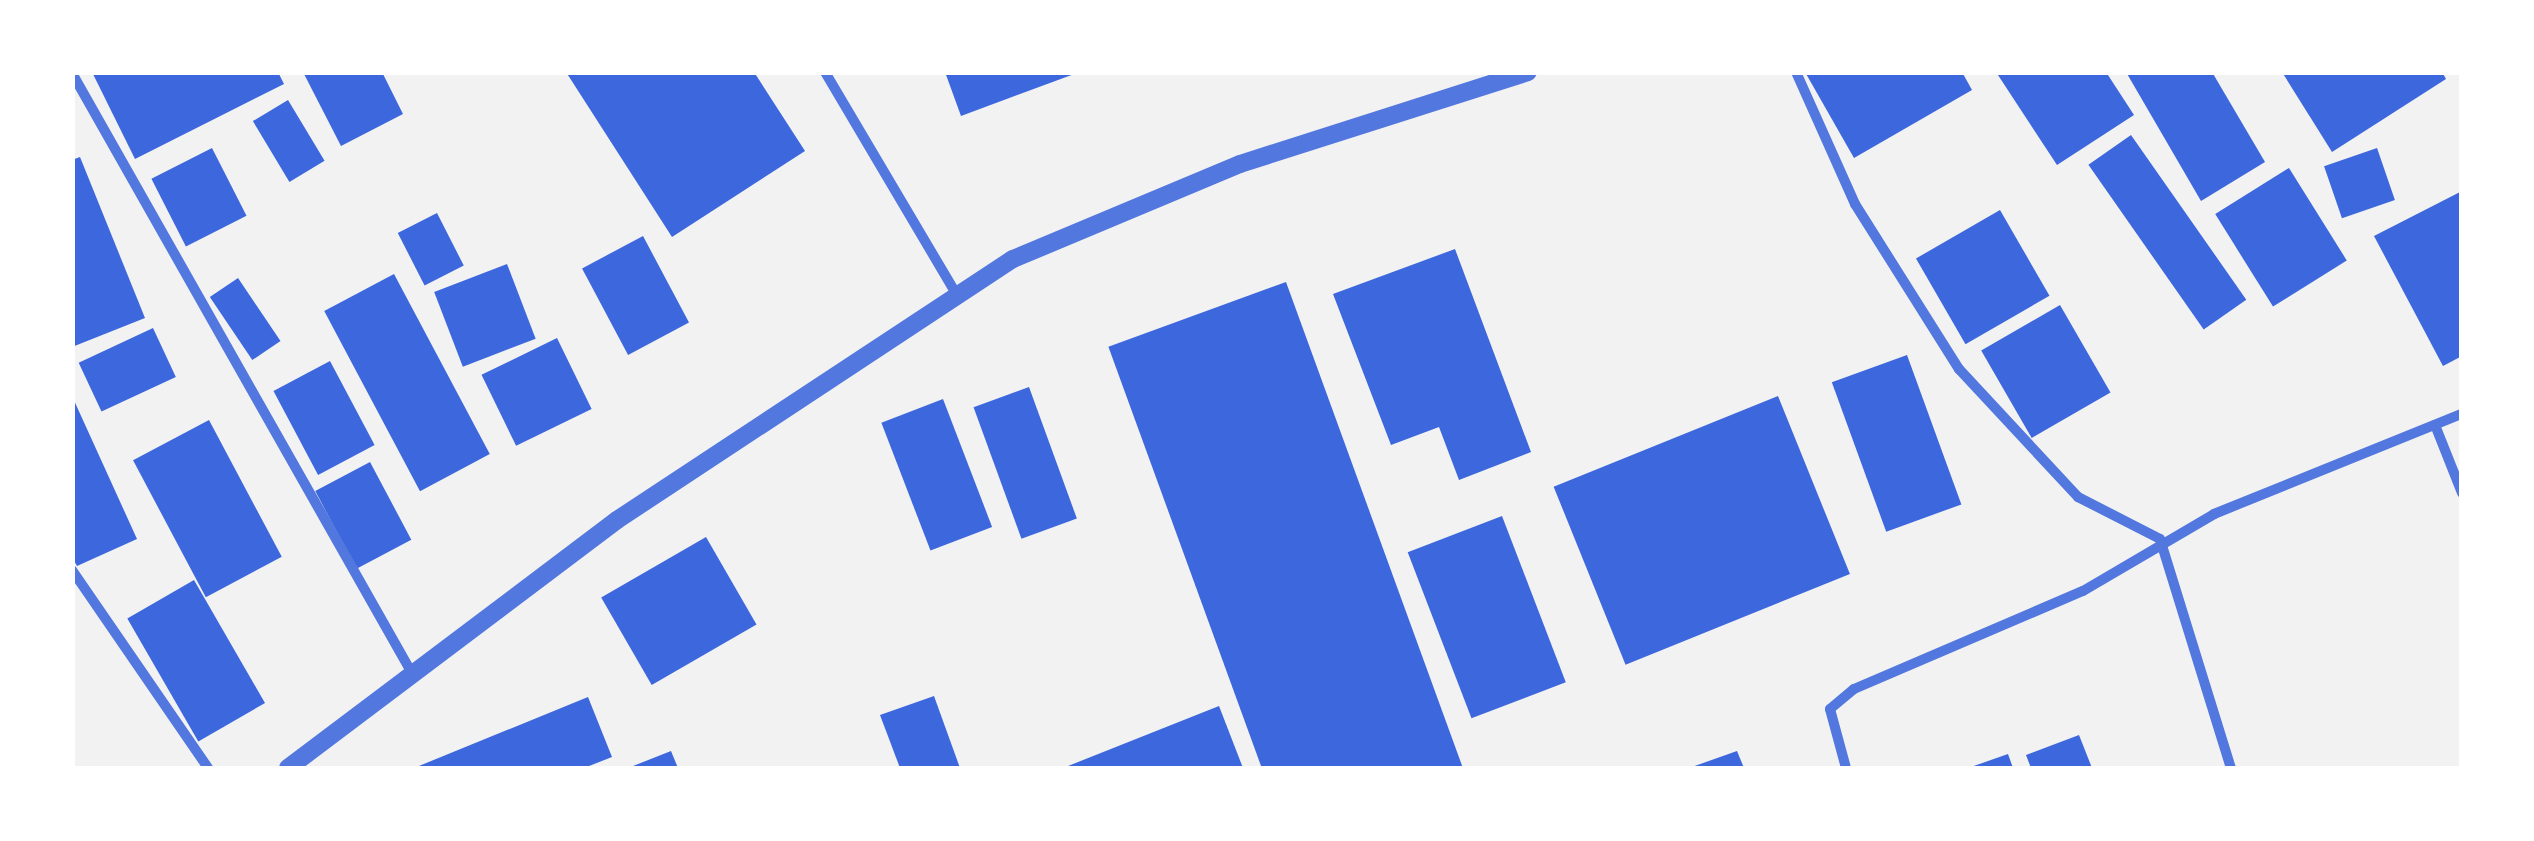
<!DOCTYPE html>
<style>
body{margin:0}
#map{position:relative;width:2534px;height:841px;overflow:hidden;background:#f2f2f2;font-family:Jost,sans-serif}
div>[style]{position:absolute}
[style*='--x']{left:calc(var(--x)*1px);top:calc(var(--y)*1px);width:calc(var(--w)*1px);rotate:calc(var(--a)*1deg)}
.building>*{inset:0;background:#3d67dc;transform-origin:0 0}
.minor>*{height:10px;margin:-5px;padding:0 5px;transform-origin:5px;border-radius:5px;background:#5277de}
.tertiary>*{height:18px;margin:-9px;padding:0 9px;transform-origin:9px;border-radius:9px;background:#5277de}
span{translate:-50% -50%;white-space:nowrap;text-align:center;line-height:1.15;-webkit-text-stroke:10px #fff;paint-order:stroke}
.frame{position:absolute;inset:0;border:75px solid #fff;pointer-events:none}
</style>
<div id="map">
<div class="building">
<i style="clip-path:polygon(92px 72px,278px 72px,284px 84px,135px 159px)"></i>
<i style="clip-path:polygon(303px 72px,382px 72px,403px 114px,341px 146px)"></i>
<i style="clip-path:polygon(566px 72px,754px 72px,805px 151px,672px 237px)"></i>
<i style="clip-path:polygon(945px 72px,1077px 72px,1077px 73px,961px 116px)"></i>
<i style="clip-path:polygon(1805px 72px,1962px 72px,1972px 90px,1854px 158px)"></i>
<i style="clip-path:polygon(1996px 72px,2106px 72px,2134px 115px,2057px 165px)"></i>
<i style="clip-path:polygon(2126px 72px,2212px 72px,2265px 162px,2201px 201px)"></i>
<i style="clip-path:polygon(2282px 72px,2442px 72px,2446px 79px,2332px 152px)"></i>
<i style="left:288px;top:100px;width:71px;height:41px;rotate:59deg"></i>
<i style="left:2131px;top:135px;width:201px;height:52px;rotate:55deg"></i>
<i style="left:212px;top:148px;width:76px;height:68px;rotate:63deg"></i>
<i style="left:2377px;top:148px;width:55px;height:56px;rotate:71deg"></i>
<i style="clip-path:polygon(80px 157px,145px 318px,72px 347px,72px 160px)"></i>
<i style="left:2289px;top:168px;width:109px;height:87px;rotate:58deg"></i>
<i style="clip-path:polygon(2462px 191px,2462px 356px,2443px 366px,2374px 236px)"></i>
<i style="left:2000px;top:210px;width:99px;height:97px;rotate:60deg"></i>
<i style="left:437px;top:213px;width:59px;height:44px;rotate:63deg"></i>
<i style="left:643px;top:236px;width:98px;height:69px;rotate:62deg"></i>
<i style="clip-path:polygon(1455px 249px,1531px 452px,1459px 480px,1439px 427px,1391px 445px,1333px 294px)"></i>
<i style="left:507px;top:264px;width:80px;height:78px;rotate:69deg"></i>
<i style="left:394px;top:274px;width:204px;height:79px;rotate:62deg"></i>
<i style="left:238px;top:278px;width:76px;height:34px;rotate:56deg"></i>
<i style="left:1286px;top:282px;width:516px;height:189px;rotate:70deg"></i>
<i style="left:2060px;top:305px;width:101px;height:91px;rotate:60deg"></i>
<i style="left:153px;top:328px;width:54px;height:82px;rotate:65deg"></i>
<i style="left:557px;top:338px;width:79px;height:84px;rotate:64deg"></i>
<i style="left:1907px;top:355px;width:159px;height:80px;rotate:70deg"></i>
<i style="left:330px;top:361px;width:95px;height:64px;rotate:62deg"></i>
<i style="left:1029px;top:387px;width:140px;height:59px;rotate:70deg"></i>
<i style="clip-path:polygon(72px 396px,137px 539px,77px 566px,72px 557px)"></i>
<i style="left:1778px;top:396px;width:192px;height:242px;rotate:68deg"></i>
<i style="left:943px;top:399px;width:137px;height:66px;rotate:69deg"></i>
<i style="left:209px;top:420px;width:155px;height:86px;rotate:62deg"></i>
<i style="left:370px;top:462px;width:88px;height:62px;rotate:62deg"></i>
<i style="left:1502px;top:516px;width:178px;height:101px;rotate:69deg"></i>
<i style="left:706px;top:537px;width:101px;height:121px;rotate:60deg"></i>
<i style="left:194px;top:580px;width:142px;height:77px;rotate:60deg"></i>
<i style="clip-path:polygon(934px 696px,960px 768px,900px 768px,880px 715px)"></i>
<i style="clip-path:polygon(588px 697px,612px 757px,584px 768px,414px 768px)"></i>
<i style="clip-path:polygon(1219px 706px,1243px 768px,1063px 768px)"></i>
<i style="clip-path:polygon(2079px 735px,2092px 768px,2031px 768px,2026px 755px)"></i>
<i style="clip-path:polygon(671px 751px,678px 768px,628px 768px)"></i>
<i style="clip-path:polygon(1737px 751px,1744px 768px,1689px 768px)"></i>
<i style="clip-path:polygon(2008px 754px,2013px 768px,1968px 768px)"></i>
</div>
<div class="minor">
<i style="--x:825;--y:72;--w:256;--a:59.4"></i>
<i style="--x:1796;--y:72;--w:145;--a:65.9"></i>
<i style="--x:1855;--y:204;--w:195;--a:57.8"></i>
<i style="--x:1959;--y:369;--w:175;--a:47.1"></i>
<i style="--x:2078;--y:497;--w:92;--a:27.1"></i>
<i style="--x:72;--y:73;--w:692;--a:60.47"></i>
<i style="--x:2435;--y:425;--w:73;--a:68.3"></i>
<i style="--x:2160;--y:539;--w:240;--a:72.8"></i>
<i style="--x:72;--y:570;--w:240;--a:55.5"></i>
<i style="--x:1846;--y:768;--w:61;--a:-105.2"></i>
<i style="--x:1830;--y:709;--w:31;--a:-40"></i>
<i style="--x:1854;--y:689;--w:249;--a:-23.2"></i>
<i style="--x:2083;--y:591;--w:152;--a:-30.4"></i>
<i style="--x:2214;--y:514;--w:267;--a:-22"></i>
</div>
<div class="tertiary">
<i style="--x:288;--y:768;--w:412;--a:-37"></i>
<i style="--x:617;--y:520;--w:474;--a:-33.4"></i>
<i style="--x:1013;--y:259;--w:246;--a:-22.7"></i>
<i style="--x:1240;--y:164;--w:302;--a:-17.7"></i>
</div>
<div class="frame"></div>
</div>
